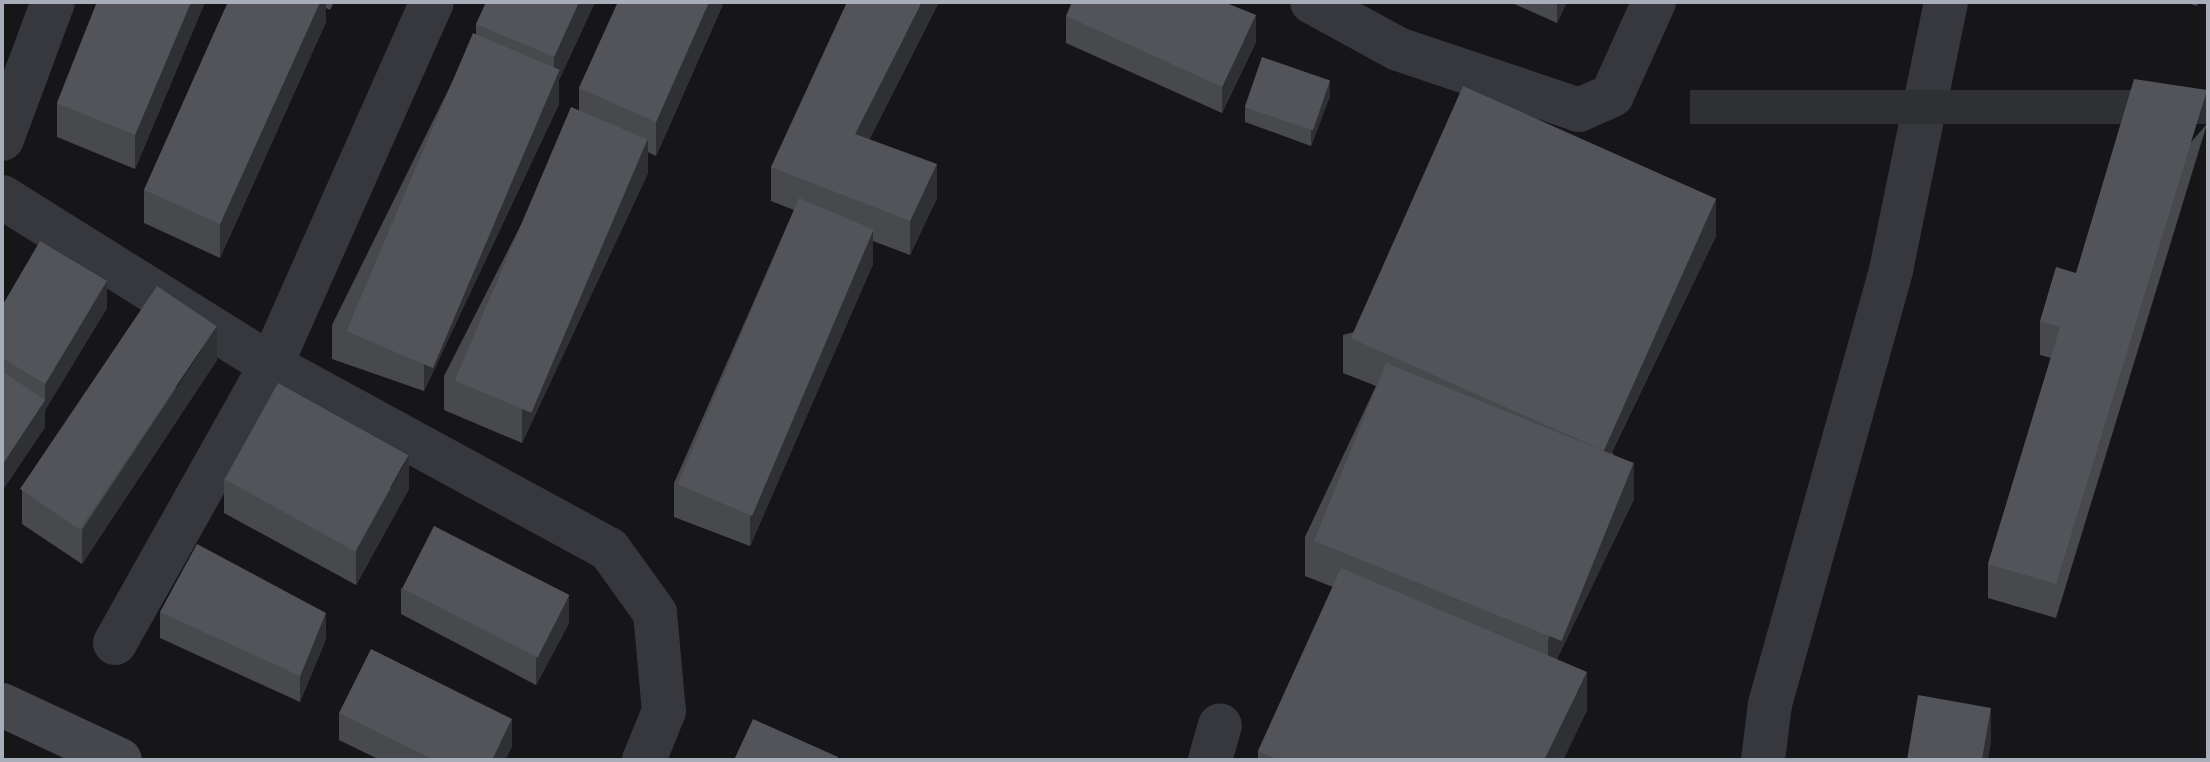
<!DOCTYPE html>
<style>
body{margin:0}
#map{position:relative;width:2210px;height:762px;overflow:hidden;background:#161618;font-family:Commissioner,sans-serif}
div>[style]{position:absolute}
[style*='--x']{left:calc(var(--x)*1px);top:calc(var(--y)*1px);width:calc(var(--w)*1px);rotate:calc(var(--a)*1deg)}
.minor>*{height:44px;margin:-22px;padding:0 22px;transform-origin:22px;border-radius:22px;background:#37383d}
.secondary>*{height:44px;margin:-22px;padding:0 22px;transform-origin:22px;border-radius:22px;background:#45474d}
.wall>*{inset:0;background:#47494d}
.shaded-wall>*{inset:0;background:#2f3033;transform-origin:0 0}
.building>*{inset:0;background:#525459;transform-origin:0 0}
span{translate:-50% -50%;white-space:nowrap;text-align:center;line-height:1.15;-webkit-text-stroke:6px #111113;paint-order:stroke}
.frame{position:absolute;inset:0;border:4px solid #a7aeb9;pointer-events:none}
</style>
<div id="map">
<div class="minor">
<i style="--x:1312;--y:2;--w:98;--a:28.7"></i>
<i style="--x:1398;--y:49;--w:191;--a:18.6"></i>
<i style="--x:1579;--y:110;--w:36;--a:-24"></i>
<i style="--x:1612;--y:95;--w:102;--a:-65.7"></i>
<i style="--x:2;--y:139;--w:146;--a:-69.6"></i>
<i style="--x:2;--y:197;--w:317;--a:32"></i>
<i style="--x:271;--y:365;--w:397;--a:-66.1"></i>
<i style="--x:115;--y:643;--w:319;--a:-60.7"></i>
<i style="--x:271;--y:365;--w:385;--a:28.6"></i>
<i style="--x:609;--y:549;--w:79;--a:54.3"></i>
<i style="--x:655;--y:613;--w:98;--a:84.8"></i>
<i style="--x:664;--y:711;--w:53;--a:112.2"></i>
<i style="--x:1210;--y:760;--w:36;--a:-74"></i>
<i style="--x:1763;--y:760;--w:56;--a:-82.9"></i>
<i style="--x:1770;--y:704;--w:451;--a:-74.4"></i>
<i style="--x:1891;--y:270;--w:274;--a:-78.4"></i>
</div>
<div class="secondary">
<i style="--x:2;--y:705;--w:130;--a:25"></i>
</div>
<div class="wall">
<i style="clip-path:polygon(97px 2px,205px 2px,135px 169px,57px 137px,57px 103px)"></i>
<i style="clip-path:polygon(228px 2px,334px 2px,330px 10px,326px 8px,326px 22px,220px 258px,144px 223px,144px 190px)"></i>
<i style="clip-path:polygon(595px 2px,559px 80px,559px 104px,424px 391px,332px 359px,332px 325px,476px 34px,476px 24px)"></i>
<i style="clip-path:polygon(618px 2px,724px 2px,656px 156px,648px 152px,648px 173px,522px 443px,444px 410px,444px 376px,579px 111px,579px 88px)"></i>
<i style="clip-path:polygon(939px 2px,869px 140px,937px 198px,910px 255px,873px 241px,873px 264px,750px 546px,674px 517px,674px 483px,794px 210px,771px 201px,771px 167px)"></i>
<i style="clip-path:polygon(1510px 2px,1567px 2px,1557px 23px)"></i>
<i style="clip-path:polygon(2184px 2px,2198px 2px,2197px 6px)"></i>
<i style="clip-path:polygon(1066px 16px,1256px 42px,1222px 113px,1066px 43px)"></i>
<i style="clip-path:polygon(1330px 96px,1311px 146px,1245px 122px,1245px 107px)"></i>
<i style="clip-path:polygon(2207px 124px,2056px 618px,1988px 598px,1988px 564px,2051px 358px,2040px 355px,2040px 321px,2076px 273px)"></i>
<i style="clip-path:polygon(1716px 236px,1612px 452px,1634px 499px,1557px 659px,1587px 710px,1563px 760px,1258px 760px,1258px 751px,1333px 587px,1305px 576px,1305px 537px,1376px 386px,1343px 373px,1343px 335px)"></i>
<i style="clip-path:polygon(2px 306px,107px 308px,45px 410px,45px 427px,2px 491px)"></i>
<i style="clip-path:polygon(217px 360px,82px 564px,22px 524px,22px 490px)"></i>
<i style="clip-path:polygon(224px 479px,409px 489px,356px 585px,224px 513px)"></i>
<i style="clip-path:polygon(401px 588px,569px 623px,536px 685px,401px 614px)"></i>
<i style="clip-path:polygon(160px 612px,326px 639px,300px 702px,160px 638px)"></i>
<i style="clip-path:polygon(339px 713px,512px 746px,505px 760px,380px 760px,339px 740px)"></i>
</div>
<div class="shaded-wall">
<i style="clip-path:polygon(191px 2px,205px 2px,135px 169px,135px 135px)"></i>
<i style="clip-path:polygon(320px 2px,326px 2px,326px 22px,220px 258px,220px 224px)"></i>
<i style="clip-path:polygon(579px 2px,595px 2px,559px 80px,559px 104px,424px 391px,424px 357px,554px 80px,554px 57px)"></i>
<i style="clip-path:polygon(709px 2px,724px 2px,656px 156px,656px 122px)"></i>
<i style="clip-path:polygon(922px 2px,939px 2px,855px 168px,855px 134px)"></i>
<i style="clip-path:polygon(1557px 2px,1567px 2px,1557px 23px)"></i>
<i style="clip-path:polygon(1256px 15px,1256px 42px,1222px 113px,1222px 87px)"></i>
<i style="clip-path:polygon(1330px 81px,1330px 96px,1311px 146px,1311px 131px)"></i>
<i style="left:2207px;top:90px;width:34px;height:517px;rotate:90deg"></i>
<i style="clip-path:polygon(648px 139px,648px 173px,522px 443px,522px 409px)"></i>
<i style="clip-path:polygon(937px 164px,937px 198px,910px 255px,910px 221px)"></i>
<i style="clip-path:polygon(1716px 198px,1716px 236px,1601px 474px,1601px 436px)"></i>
<i style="clip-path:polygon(873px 230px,873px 264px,750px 546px,750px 512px)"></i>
<i style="clip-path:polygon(107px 281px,107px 308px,45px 410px,45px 427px,2px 491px,2px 465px,45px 400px,45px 384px)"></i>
<i style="clip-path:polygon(217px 326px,217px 360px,82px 564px,82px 530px)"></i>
<i style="clip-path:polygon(409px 455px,409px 489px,356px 585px,356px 551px)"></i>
<i style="clip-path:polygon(1634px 461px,1634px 499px,1548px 678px,1548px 640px)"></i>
<i style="clip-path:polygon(569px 596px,569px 623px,536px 685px,536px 658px)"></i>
<i style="clip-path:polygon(326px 613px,326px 639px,300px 702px,300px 676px)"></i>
<i style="clip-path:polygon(1587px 672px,1587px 710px,1563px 760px,1544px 760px)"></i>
<i style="clip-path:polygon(1991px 708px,1991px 742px,1988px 760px,1982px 760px)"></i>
<i style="clip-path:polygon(512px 719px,512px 746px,505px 760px,492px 760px)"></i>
</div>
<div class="building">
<i style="clip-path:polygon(97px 2px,191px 2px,135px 135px,57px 103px)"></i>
<i style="clip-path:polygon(228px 2px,320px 2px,220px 224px,144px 190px)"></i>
<i style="clip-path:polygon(486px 2px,579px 2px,554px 57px,476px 24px)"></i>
<i style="clip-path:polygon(618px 2px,709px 2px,656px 122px,579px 88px)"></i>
<i style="clip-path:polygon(847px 2px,922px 2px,855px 134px,937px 164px,910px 221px,771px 167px)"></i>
<i style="clip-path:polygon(1072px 2px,1224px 2px,1256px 15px,1222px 87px,1066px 16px)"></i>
<i style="left:473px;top:33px;width:94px;height:324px;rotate:23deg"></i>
<i style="left:1262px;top:57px;width:72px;height:53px;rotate:19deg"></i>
<i style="clip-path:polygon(2134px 79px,2207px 90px,2056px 584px,1988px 564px,2060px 327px,2040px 321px,2056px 267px,2076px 273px)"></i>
<i style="left:1463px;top:86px;width:277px;height:276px;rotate:24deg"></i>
<i style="left:571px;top:107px;width:83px;height:297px;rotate:23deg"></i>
<i style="left:799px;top:198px;width:81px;height:311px;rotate:23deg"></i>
<i style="clip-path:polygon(40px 241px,107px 281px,45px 384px,2px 358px,2px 306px)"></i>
<i style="left:157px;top:286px;width:72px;height:245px;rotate:34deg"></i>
<i style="left:1386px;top:363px;width:267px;height:192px;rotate:22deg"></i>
<i style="clip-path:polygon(2px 371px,45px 400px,2px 465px)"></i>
<i style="left:278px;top:383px;width:149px;height:110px;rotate:29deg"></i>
<i style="left:434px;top:526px;width:152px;height:70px;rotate:27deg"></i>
<i style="clip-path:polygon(197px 544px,326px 613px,300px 676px,160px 612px)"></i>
<i style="clip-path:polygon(1341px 568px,1587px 672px,1544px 760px,1279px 760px,1258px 751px)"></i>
<i style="clip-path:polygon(371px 649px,512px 719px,492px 760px,434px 760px,339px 713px)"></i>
<i style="clip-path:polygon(1918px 695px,1991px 708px,1982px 760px,1907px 760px)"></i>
<i style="clip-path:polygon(753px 719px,838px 757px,837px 760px,734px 760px)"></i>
</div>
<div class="frame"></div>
</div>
